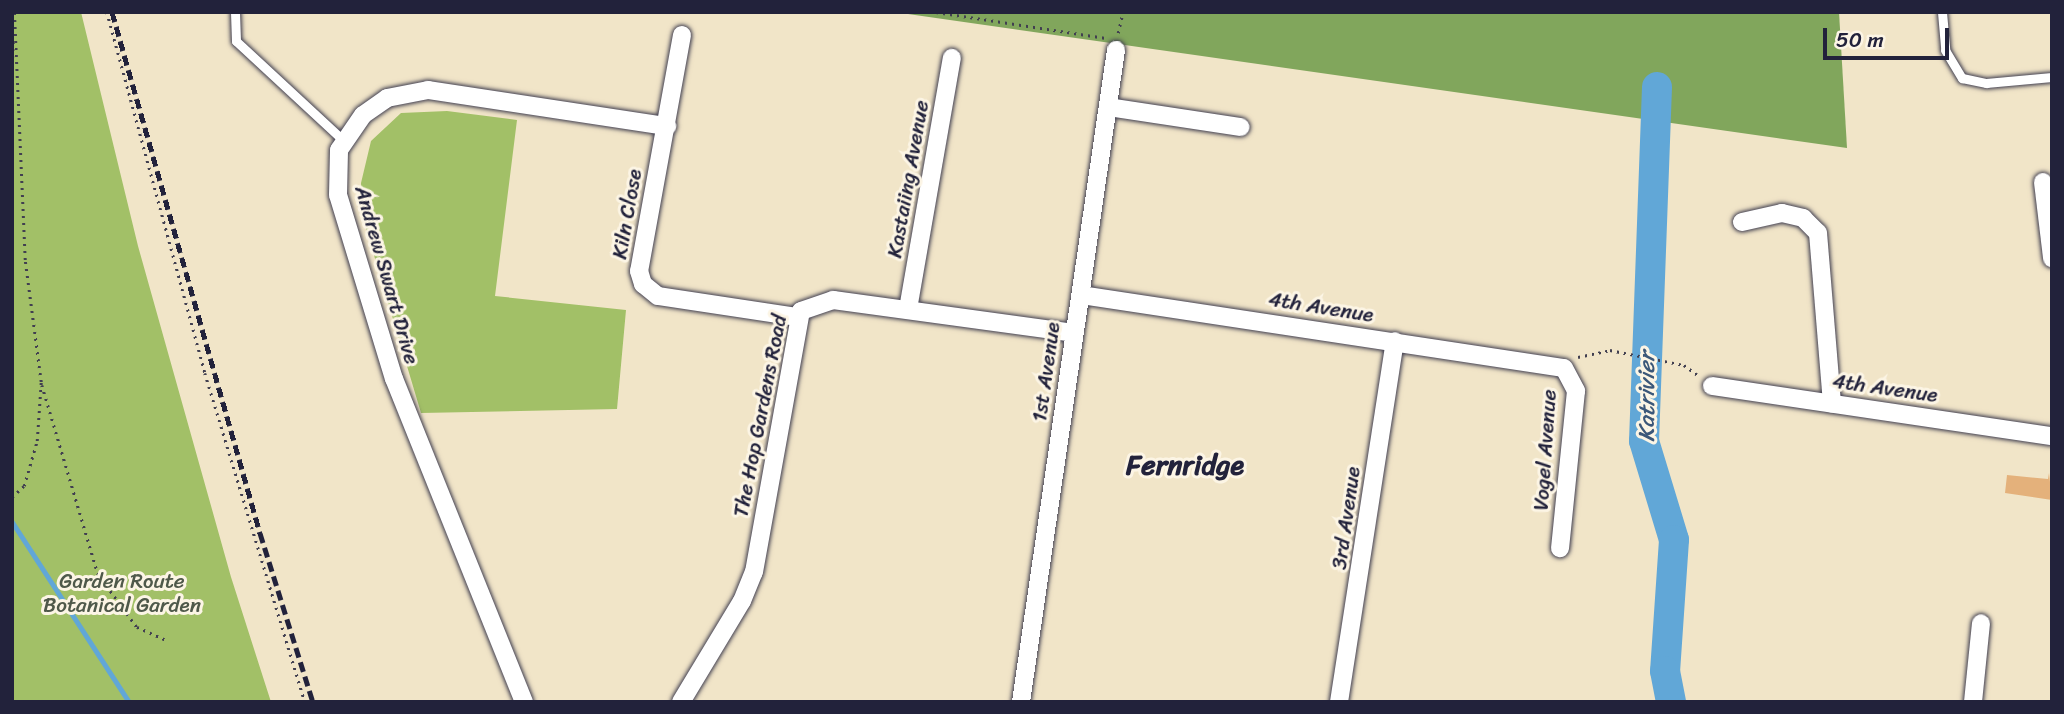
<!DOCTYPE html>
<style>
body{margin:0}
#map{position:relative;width:2064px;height:714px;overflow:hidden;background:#f1e5c8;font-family:Sriracha,sans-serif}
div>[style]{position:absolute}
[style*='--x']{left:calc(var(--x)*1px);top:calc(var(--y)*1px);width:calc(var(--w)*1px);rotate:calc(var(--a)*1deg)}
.green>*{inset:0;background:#a2c067}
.forest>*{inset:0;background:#81a65c}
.stream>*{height:5px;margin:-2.5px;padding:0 2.5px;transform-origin:2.5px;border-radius:2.5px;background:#61a7d7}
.river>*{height:30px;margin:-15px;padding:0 15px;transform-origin:15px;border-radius:15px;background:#61a7d7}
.building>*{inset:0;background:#e4b17b}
.path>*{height:2.5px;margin-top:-1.25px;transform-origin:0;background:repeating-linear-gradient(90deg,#413f50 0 2px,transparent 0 7px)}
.roads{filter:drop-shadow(0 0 2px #413f50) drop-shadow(0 0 2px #413f50)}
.lane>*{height:9px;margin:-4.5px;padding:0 4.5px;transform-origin:4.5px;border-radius:4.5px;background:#fff}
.street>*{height:18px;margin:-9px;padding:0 9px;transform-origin:9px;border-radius:9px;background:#fff}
.rail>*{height:5px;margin-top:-2.5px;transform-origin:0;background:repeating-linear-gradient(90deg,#22223b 0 10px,transparent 0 15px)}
span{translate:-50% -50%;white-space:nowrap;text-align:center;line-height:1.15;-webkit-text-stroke:6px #fcf5e5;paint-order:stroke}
.street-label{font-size:21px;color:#22223b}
.park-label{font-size:21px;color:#4f594a}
.water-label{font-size:23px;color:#3b5779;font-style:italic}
.district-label{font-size:28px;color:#22223b;font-weight:700}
.frame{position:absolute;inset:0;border:14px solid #22223b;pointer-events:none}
.scale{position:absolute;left:1823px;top:28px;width:126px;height:32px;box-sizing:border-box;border:4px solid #22223b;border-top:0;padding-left:9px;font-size:21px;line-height:24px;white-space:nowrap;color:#22223b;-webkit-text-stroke:5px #fcf5e5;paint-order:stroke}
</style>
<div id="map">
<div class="green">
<i style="clip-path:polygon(12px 12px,81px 12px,138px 246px,231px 577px,271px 702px,12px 702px)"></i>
<i style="clip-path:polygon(447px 111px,517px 120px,495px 296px,626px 310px,617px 409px,421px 413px,362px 215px,361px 183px,371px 141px,401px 113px)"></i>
</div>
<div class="forest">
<i style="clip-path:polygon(894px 12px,1839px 12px,1847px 148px)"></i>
</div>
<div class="stream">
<i style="--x:12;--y:522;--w:215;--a:57"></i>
</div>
<div class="river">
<i style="--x:1657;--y:87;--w:354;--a:92.1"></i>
<i style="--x:1644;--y:441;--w:103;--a:73.1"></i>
<i style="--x:1674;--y:540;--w:131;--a:93.9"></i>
<i style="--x:1665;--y:671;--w:32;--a:79"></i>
</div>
<div class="building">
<i style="clip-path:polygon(2049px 473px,2052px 500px,2005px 493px,2007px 475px,2048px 479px)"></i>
</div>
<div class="path">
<i style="--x:107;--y:12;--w:374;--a:74.8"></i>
<i style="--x:205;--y:373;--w:344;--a:73.1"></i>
<i style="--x:936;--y:12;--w:172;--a:8.7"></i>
<i style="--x:1118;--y:33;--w:22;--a:-77"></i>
<i style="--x:1578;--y:357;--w:33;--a:-12"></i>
<i style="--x:1610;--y:350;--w:76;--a:11.5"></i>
<i style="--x:1684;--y:365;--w:17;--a:36"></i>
<i style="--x:42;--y:385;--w:197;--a:73.5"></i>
<i style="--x:98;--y:574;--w:66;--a:53.7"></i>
<i style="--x:137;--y:627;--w:34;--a:24"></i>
<i style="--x:12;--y:497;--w:16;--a:-43"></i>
<i style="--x:24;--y:486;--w:47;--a:-73.9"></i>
<i style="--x:37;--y:441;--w:59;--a:-86.1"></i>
<i style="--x:41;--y:382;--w:123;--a:-97.5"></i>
<i style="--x:25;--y:260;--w:248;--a:-92.5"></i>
</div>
<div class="roads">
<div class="lane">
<i style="--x:235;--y:12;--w:29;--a:88"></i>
<i style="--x:236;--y:41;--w:146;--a:42.8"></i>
<i style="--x:1942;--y:12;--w:38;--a:85"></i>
<i style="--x:1945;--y:50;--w:33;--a:59"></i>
<i style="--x:1962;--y:78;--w:25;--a:12"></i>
<i style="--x:1986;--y:83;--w:66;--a:-5.2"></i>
</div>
<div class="street">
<i style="--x:682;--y:35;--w:240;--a:100.3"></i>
<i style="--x:639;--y:271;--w:14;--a:73"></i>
<i style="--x:643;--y:284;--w:19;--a:39"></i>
<i style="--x:658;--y:296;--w:141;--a:8.6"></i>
<i style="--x:1108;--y:107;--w:134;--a:8.6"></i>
<i style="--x:2043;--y:182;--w:77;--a:83.2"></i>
<i style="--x:1742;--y:222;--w:41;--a:-12.7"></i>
<i style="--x:1782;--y:213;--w:22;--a:13"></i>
<i style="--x:1803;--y:218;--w:21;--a:45"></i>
<i style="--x:1818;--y:233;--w:171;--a:85.3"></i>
<i style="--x:1081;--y:295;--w:488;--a:8.6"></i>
<i style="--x:1564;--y:368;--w:26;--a:62"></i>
<i style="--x:1576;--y:391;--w:158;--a:95.8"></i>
<i style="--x:908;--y:309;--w:255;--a:-80.1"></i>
<i style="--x:1712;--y:386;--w:344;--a:8.4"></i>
<i style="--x:524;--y:702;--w:348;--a:-111.9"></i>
<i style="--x:394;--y:379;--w:192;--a:-106.9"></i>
<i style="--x:338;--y:195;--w:45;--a:-88.7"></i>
<i style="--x:339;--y:150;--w:42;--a:-55.6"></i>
<i style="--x:363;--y:115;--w:29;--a:-35"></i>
<i style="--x:387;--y:98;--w:42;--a:-11"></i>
<i style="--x:428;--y:90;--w:242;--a:8.6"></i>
<i style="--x:681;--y:702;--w:118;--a:-58.9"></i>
<i style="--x:742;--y:601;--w:31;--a:-68"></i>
<i style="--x:754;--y:572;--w:265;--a:-79.8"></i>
<i style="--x:801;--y:311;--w:34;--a:-19"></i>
<i style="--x:833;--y:300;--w:243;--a:7.8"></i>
<i style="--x:1021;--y:702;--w:659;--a:-81.71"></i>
<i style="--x:1339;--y:702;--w:365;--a:-81.2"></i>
<i style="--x:1973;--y:702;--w:79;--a:-84.2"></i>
</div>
</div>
<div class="rail">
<i style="--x:112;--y:12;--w:542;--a:74.14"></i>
<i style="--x:260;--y:533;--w:177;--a:72.6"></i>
</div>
<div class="street-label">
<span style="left:908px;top:179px;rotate:-80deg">Kastaiing Avenue</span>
<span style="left:627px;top:214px;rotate:-80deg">Kiln Close</span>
<span style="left:387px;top:275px;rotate:74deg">Andrew Swart Drive</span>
<span style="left:1321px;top:307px;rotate:9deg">4th Avenue</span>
<span style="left:1046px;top:372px;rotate:-82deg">1st Avenue</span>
<span style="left:1885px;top:388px;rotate:8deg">4th Avenue</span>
<span style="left:760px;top:416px;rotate:-79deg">The Hop Gardens Road</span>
<span style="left:1545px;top:450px;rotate:-86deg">Vogel Avenue</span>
<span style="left:1346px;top:518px;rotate:-82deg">3rd Avenue</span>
</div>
<div class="park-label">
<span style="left:122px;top:593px">Garden Route<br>Botanical Garden</span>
</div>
<div class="water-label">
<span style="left:1647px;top:397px;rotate:-90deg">Katrivier</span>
</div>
<div class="district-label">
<span style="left:1185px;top:465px">Fernridge</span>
</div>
<div class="frame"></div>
<div class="scale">50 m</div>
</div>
